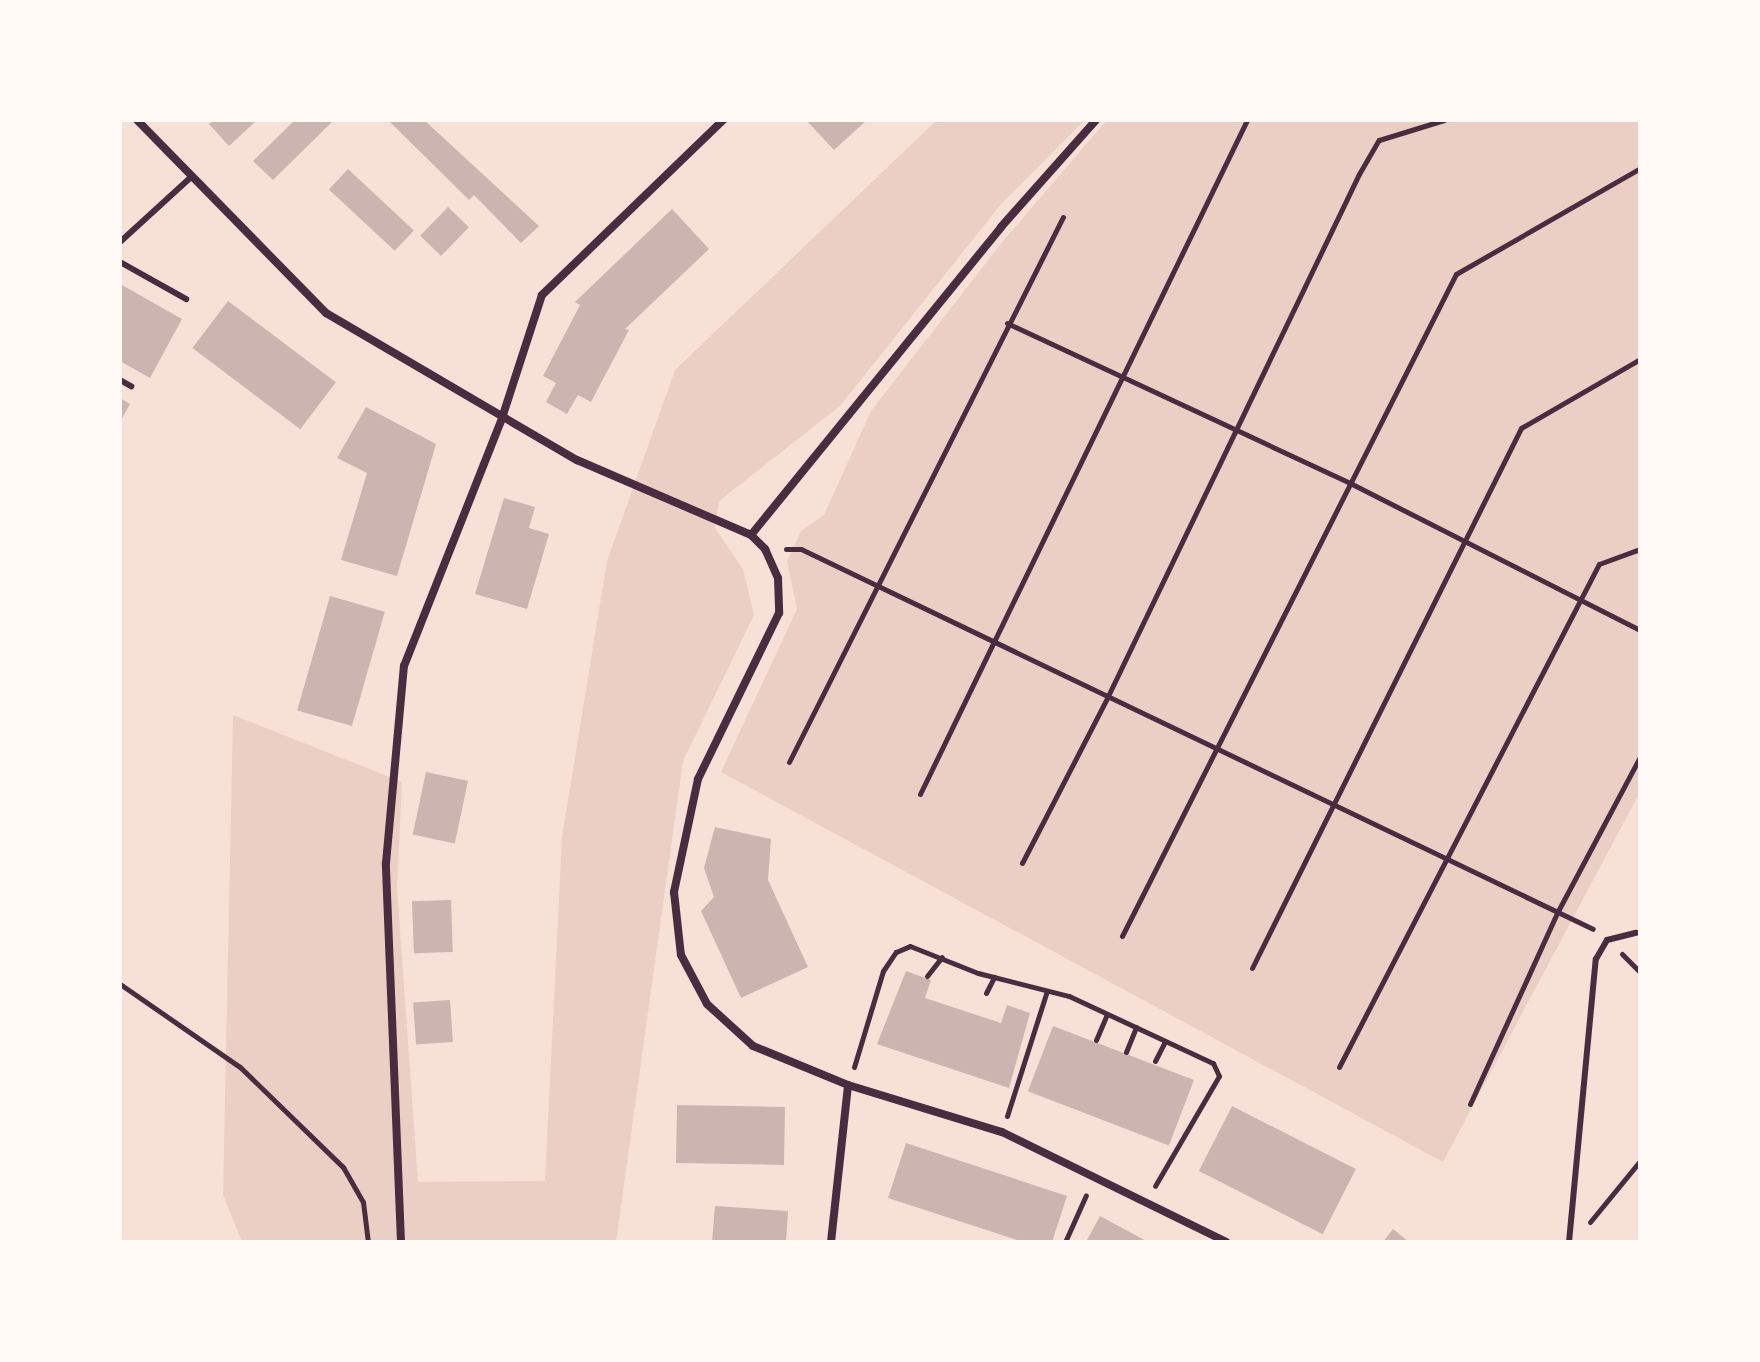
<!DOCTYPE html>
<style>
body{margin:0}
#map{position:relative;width:1760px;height:1362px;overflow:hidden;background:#f7e1d7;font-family:Overpass,sans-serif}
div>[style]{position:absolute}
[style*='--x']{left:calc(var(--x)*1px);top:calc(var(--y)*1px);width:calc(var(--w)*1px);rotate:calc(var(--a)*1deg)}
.green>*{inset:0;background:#ebcfc5}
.building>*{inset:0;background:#ccb4b1;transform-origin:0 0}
.path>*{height:5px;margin:-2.5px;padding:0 2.5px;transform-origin:2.5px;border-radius:2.5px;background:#4a2c40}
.service>*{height:6px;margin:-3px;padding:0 3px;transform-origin:3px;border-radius:3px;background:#4a2c40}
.minor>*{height:8px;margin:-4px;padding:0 4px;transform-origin:4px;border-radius:4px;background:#4a2c40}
span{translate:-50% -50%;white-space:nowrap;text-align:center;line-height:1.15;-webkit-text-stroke:7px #fffaf5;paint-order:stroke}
.frame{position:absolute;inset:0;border:122px solid #fffaf5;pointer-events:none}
</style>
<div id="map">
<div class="green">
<i style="clip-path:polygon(937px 120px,1085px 120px,1002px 203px,840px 406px,719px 501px,715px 528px,743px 569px,754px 615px,683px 761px,616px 1242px,242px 1242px,223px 1195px,233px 715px,402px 782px,397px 888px,418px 1182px,545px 1181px,562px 837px,607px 561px,675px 370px)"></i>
<i style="clip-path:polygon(1107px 120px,1640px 120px,1640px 792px,1443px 1162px,721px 772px,797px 609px,787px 561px,801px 531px,824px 515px,871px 411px,1003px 241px)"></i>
</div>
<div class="building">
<i style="clip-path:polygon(214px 120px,257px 120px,229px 146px,209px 124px)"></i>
<i style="clip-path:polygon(295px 120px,334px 120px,273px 180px,253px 161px)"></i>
<i style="clip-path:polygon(388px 120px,424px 120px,539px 226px,521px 243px,474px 195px,469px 200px)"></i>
<i style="clip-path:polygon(806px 120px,867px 120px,834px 150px)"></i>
<i style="left:348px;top:169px;width:90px;height:28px;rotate:43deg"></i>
<i style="left:448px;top:207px;width:29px;height:40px;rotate:44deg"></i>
<i style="clip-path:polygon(672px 209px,709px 249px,625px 329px,629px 330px,591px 402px,578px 395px,567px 414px,546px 402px,556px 383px,543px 376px,580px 305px,575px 302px)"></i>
<i style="clip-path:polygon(120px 284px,182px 319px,150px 378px,120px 361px)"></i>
<i style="left:228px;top:301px;width:135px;height:59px;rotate:37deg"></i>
<i style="clip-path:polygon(120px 398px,130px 404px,120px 422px)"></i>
<i style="clip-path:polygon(366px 407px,436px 444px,397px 576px,341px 560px,367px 473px,337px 458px)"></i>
<i style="clip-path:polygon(504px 498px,535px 507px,529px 528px,549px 534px,527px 609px,475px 594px)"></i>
<i style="left:330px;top:596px;width:57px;height:119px;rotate:16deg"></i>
<i style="left:426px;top:772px;width:43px;height:64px;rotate:12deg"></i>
<i style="clip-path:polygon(715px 827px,771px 839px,768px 880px,808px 967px,741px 998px,701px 911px,714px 897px,704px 868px)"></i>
<i style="left:451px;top:900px;width:52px;height:39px;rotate:88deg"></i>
<i style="clip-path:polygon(906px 971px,931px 980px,925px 998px,1001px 1023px,1007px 1005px,1030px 1013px,1009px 1088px,877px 1044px)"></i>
<i style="left:450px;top:1000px;width:42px;height:37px;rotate:86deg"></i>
<i style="left:1053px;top:1026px;width:151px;height:70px;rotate:21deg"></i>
<i style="left:677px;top:1105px;width:108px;height:58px;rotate:1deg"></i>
<i style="left:1232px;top:1106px;width:139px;height:73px;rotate:27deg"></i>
<i style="clip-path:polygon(906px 1143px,1067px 1196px,1052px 1242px,1023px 1242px,888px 1198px)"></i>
<i style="clip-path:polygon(715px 1206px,788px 1211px,786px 1242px,712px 1242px)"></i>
<i style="clip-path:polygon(1100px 1216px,1148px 1242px,1086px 1242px)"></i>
<i style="clip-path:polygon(1393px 1229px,1409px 1242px,1383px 1242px)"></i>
</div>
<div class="path">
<i style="--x:1007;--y:323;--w:378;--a:25"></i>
<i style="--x:1350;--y:483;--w:325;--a:26.9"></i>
<i style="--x:786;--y:549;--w:15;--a:0"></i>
<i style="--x:801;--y:549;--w:878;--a:25.63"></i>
<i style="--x:789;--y:762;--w:610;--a:-63.31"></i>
<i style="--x:920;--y:794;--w:749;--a:-64.12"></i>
<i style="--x:1022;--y:863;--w:186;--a:-62.7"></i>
<i style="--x:1107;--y:698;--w:581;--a:-64.32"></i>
<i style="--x:1359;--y:174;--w:39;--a:-60"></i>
<i style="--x:1379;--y:140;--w:68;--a:-17.1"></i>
<i style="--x:1122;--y:936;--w:741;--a:-63.23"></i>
<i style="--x:1456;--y:274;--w:212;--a:-29.9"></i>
<i style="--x:1622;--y:954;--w:25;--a:45"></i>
<i style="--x:1252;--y:968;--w:603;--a:-63.52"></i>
<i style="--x:1521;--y:428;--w:138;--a:-30.1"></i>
<i style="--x:927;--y:976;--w:24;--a:-52"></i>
<i style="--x:120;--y:984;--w:146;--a:34.7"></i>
<i style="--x:240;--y:1067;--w:144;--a:44.2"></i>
<i style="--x:343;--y:1167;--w:40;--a:60.3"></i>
<i style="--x:363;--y:1202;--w:40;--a:82.9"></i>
<i style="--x:986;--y:993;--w:18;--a:-63"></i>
<i style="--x:1096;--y:1040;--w:28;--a:-67"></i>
<i style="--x:1126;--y:1052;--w:27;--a:-68"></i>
<i style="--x:1155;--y:1061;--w:22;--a:-63"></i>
<i style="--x:854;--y:1067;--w:100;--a:-73.2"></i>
<i style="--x:883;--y:971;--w:23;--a:-56"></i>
<i style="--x:896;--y:952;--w:15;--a:-23"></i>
<i style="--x:910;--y:946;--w:73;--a:21.7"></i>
<i style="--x:978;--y:973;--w:94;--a:14.2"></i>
<i style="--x:1069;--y:996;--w:159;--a:25"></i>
<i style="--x:1213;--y:1063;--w:14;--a:65"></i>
<i style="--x:1219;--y:1076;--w:127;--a:120.2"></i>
<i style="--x:1339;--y:1067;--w:566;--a:-62.67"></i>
<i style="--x:1599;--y:564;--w:44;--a:-20.1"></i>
<i style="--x:1470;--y:1104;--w:212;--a:-65.5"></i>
<i style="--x:1558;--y:911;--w:174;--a:-62"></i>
<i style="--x:1007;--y:1116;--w:131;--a:-72.3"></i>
<i style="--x:1590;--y:1222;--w:79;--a:-50.7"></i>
<i style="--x:1065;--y:1242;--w:51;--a:-65.9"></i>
</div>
<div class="service">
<i style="--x:120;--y:242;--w:93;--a:-42.4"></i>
<i style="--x:120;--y:262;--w:76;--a:29.3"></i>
<i style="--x:120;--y:380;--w:13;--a:29"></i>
<i style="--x:1569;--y:1242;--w:284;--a:-84.6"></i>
<i style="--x:1596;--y:959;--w:22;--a:-60"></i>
<i style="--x:1607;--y:940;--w:30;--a:-14"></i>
</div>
<div class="minor">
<i style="--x:137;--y:120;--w:270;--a:45.6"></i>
<i style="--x:326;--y:313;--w:291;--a:30.4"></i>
<i style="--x:577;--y:460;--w:189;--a:23.3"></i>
<i style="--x:751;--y:535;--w:20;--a:45"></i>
<i style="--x:765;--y:549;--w:32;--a:66"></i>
<i style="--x:778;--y:578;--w:35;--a:88"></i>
<i style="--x:779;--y:613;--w:185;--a:116"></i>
<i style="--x:698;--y:779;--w:116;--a:102"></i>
<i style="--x:674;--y:892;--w:63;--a:83.7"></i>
<i style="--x:681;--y:955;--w:55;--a:62"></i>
<i style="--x:707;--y:1004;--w:62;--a:42.4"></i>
<i style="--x:753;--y:1046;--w:103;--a:22.3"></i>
<i style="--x:848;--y:1085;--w:161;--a:17"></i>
<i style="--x:1002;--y:1132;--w:250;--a:26.1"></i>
<i style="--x:751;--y:535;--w:397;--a:-50.9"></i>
<i style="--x:1001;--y:227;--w:143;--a:-48.4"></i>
<i style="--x:401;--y:1242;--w:379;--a:-92.3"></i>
<i style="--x:386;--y:863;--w:198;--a:-84.8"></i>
<i style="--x:404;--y:666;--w:267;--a:-68.4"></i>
<i style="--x:502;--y:418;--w:129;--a:-72"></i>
<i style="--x:542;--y:295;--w:252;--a:-44"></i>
<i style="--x:831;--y:1242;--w:158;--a:-83.8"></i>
</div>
<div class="frame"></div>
</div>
